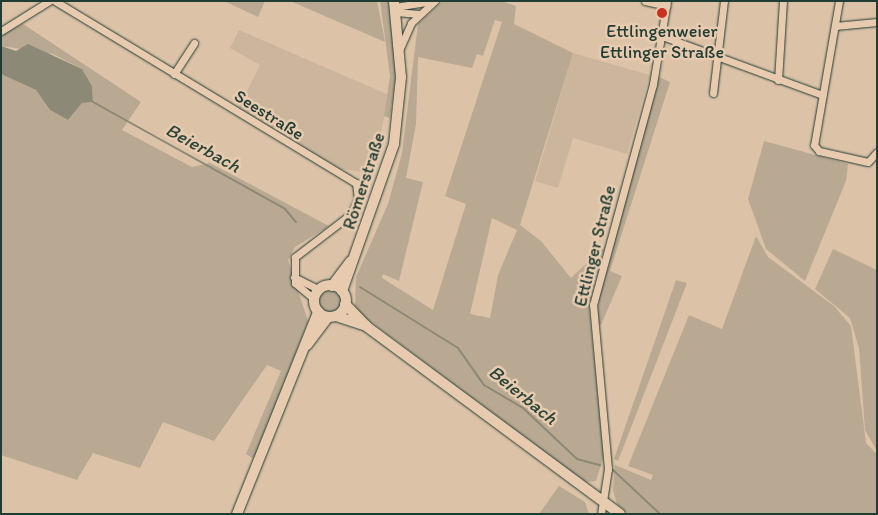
<!DOCTYPE html>
<meta charset="utf-8">
<style>
body{margin:0}
#map{position:relative;width:878px;height:515px;overflow:hidden;background:#dcc3a8;font-family:Itim,sans-serif}
div>[style]{position:absolute}
[style*='--x']{left:calc(var(--x)*1px);top:calc(var(--y)*1px);width:calc(var(--w)*1px);rotate:calc(var(--a)*1deg)}
.built>*{inset:0;background:#cbb69d}
.green>*{inset:0;background:#b9a992}
.round{border-radius:50%}
.water>*{inset:0;background:#8c8976}
.stream>*{height:2px;margin:-1px;padding:0 1px;transform-origin:1px;border-radius:1px;background:#8c8976}
.roads{filter:drop-shadow(0 0 1px #1f3d34) drop-shadow(0 0 1px #1f3d34)}
.street>*{height:7px;margin:-3.5px;padding:0 3.5px;transform-origin:3.5px;border-radius:3.5px;background:#e8cbaf}
.secondary>*{height:10px;margin:-5px;padding:0 5px;transform-origin:5px;border-radius:5px;background:#e8cbaf}
.secondary>.ring{margin:-5px;padding:0;box-sizing:content-box;background:none;border:10px solid #e8cbaf;border-radius:50%}
.dots>*{width:14px;height:14px;translate:-50% -50%;box-sizing:border-box;border:2px solid #e8cbaf;border-radius:50%}
span{translate:-50% -50%;white-space:nowrap;text-align:center;line-height:1.15;-webkit-text-stroke:5px #e8cbaf;paint-order:stroke}
.poi-label{font-size:18px;color:#1f3d34}
.street-label{font-size:18px;color:#1f3d34}
.water-label{font-size:19px;color:#2a453b;font-style:italic}
.frame{position:absolute;inset:0;border:2px solid #1f3d34;pointer-events:none}
</style>
<div id="map">
<div class="built">
<i style="clip-path:polygon(239px 30px,389px 95px,372px 173px,340px 169px,238px 109px,260px 65px,230px 48px)"></i>
<i style="clip-path:polygon(573px 53px,650px 75px,627px 154px,573px 138px,558px 188px,535px 181px)"></i>
</div>
<div class="green">
<i style="clip-path:polygon(224px 1px,265px 1px,258px 17px)"></i>
<i style="clip-path:polygon(290px 1px,377px 1px,385px 42px)"></i>
<i style="clip-path:polygon(380px 1px,388px 1px,390px 10px,396px 73px,390px 118px,384px 116px,390px 76px)"></i>
<i style="clip-path:polygon(evenodd,443px 1px,501px 1px,516px 6px,514px 24px,573px 53px,520px 225px,541px 241px,571px 278px,605px 246px,589px 308px,604px 456px,596px 481px,585px 482px,355px 310px,356px 277px,388px 204px,402px 153px,418px 24px,443px 1px,495px 20px,502px 22px,445px 196px,466px 204px,433px 310px,382px 278px,383px 274px,399px 281px,423px 182px,406px 178px,416px 124px,418px 57px,472px 68px,477px 54px,483px 56px,495px 20px,443px 1px,492px 218px,517px 230px,498px 275px,490px 318px,470px 314px,492px 218px)"></i>
<i style="clip-path:polygon(23px 24px,141px 102px,122px 130px,192px 167px,210px 163px,329px 226px,295px 247px,288px 260px,308px 321px,255px 460px,246px 454px,281px 371px,267px 365px,214px 441px,163px 422px,140px 468px,93px 453px,77px 480px,1px 455px,1px 74px,36px 90px,50px 110px,68px 120px,82px 103px,93px 102px,92px 86px,82px 69px,53px 54px,1px 46px,1px 35px)"></i>
<i style="clip-path:polygon(659px 77px,670px 82px,610px 271px,622px 276px,601px 325px,597px 324px,600px 288px)"></i>
<i style="clip-path:polygon(764px 141px,848px 164px,846px 181px,805px 281px,766px 249px,748px 199px)"></i>
<i style="clip-path:polygon(756px 236px,768px 257px,834px 306px,851px 326px,866px 443px,877px 454px,877px 514px,628px 514px,617px 504px,613px 490px,615px 465px,651px 480px,653px 475px,628px 466px,689px 315px,722px 329px)"></i>
<i style="clip-path:polygon(833px 249px,877px 270px,877px 451px,865px 430px,859px 348px,850px 318px,815px 289px)"></i>
<i style="clip-path:polygon(676px 280px,687px 283px,618px 461px,614px 459px)"></i>
<i class="round" style="left:319px;top:291px;width:22px;height:22px"></i>
<i style="clip-path:polygon(559px 486px,585px 502px,589px 514px,539px 514px)"></i>
</div>
<div class="water">
<i style="clip-path:polygon(28px 44px,82px 69px,92px 86px,93px 102px,82px 103px,68px 120px,50px 110px,36px 90px,1px 74px,1px 46px,16px 51px)"></i>
</div>
<div class="stream">
<i style="--x:93;--y:102;--w:220;--a:29.1"></i>
<i style="--x:285;--y:209;--w:17;--a:50"></i>
<i style="--x:360;--y:287;--w:115;--a:31.9"></i>
<i style="--x:458;--y:348;--w:45;--a:54.9"></i>
<i style="--x:484;--y:385;--w:45;--a:30.5"></i>
<i style="--x:523;--y:408;--w:74;--a:43.4"></i>
<i style="--x:577;--y:459;--w:24;--a:15"></i>
<i style="--x:613;--y:470;--w:64;--a:43.1"></i>
<i style="--x:679;--y:514;--w:13;--a:0"></i>
<i style="--x:700;--y:514;--w:29;--a:0"></i>
</div>
<div class="roads">
<div class="street">
<i style="--x:55;--y:1;--w:352;--a:31.2"></i>
<i style="--x:356;--y:183;--w:16;--a:83"></i>
<i style="--x:358;--y:199;--w:17;--a:115"></i>
<i style="--x:351;--y:214;--w:71;--a:142.5"></i>
<i style="--x:295;--y:257;--w:26;--a:90"></i>
<i style="--x:295;--y:283;--w:25;--a:40"></i>
<i style="--x:645;--y:1;--w:22;--a:13"></i>
<i style="--x:839;--y:1;--w:146;--a:99.8"></i>
<i style="--x:814;--y:145;--w:8;--a:50"></i>
<i style="--x:819;--y:151;--w:50;--a:12.7"></i>
<i style="--x:868;--y:162;--w:13;--a:-48"></i>
<i style="--x:395;--y:7;--w:36;--a:-9"></i>
<i style="--x:396;--y:12;--w:23;--a:5"></i>
<i style="--x:835;--y:26;--w:42;--a:-5.4"></i>
<i style="--x:1;--y:31;--w:57;--a:-32"></i>
<i style="--x:662;--y:36;--w:171;--a:20.2"></i>
<i style="--x:400;--y:48;--w:27;--a:-66"></i>
<i style="--x:411;--y:23;--w:33;--a:-43"></i>
<i style="--x:174;--y:74;--w:37;--a:-57"></i>
<i style="--x:778;--y:80;--w:79;--a:-86.4"></i>
<i style="--x:713;--y:93;--w:93;--a:-83.2"></i>
<i style="--x:294;--y:277;--w:28;--a:27"></i>
<i style="--x:601;--y:514;--w:46;--a:-81.2"></i>
<i style="--x:608;--y:469;--w:165;--a:-95.2"></i>
<i style="--x:593;--y:305;--w:229;--a:-74.8"></i>
<i style="--x:653;--y:84;--w:84;--a:-80.4"></i>
</div>
<div class="secondary">
<i class="ring" style="left:314px;top:285px;width:22px;height:22px"></i>
<i style="--x:332;--y:286;--w:31;--a:-53"></i>
<i style="--x:342;--y:291;--w:156;--a:-70.5"></i>
<i style="--x:394;--y:144;--w:67;--a:-84"></i>
<i style="--x:401;--y:77;--w:76;--a:-95.3"></i>
<i style="--x:345;--y:304;--w:30;--a:46"></i>
<i style="--x:366;--y:326;--w:316;--a:36.5"></i>
<i style="--x:336;--y:316;--w:32;--a:18"></i>
<i style="--x:307;--y:345;--w:35;--a:-53"></i>
<i style="--x:237;--y:514;--w:218;--a:-68.1"></i>
</div>
</div>
<div class="dots">
<i style="left:662px;top:13px;background:#c8321e"></i>
</div>
<div class="poi-label">
<span style="left:662px;top:42px">Ettlingenweier<br>Ettlinger Straße</span>
</div>
<div class="street-label">
<span style="left:269px;top:115px;rotate:32deg">Seestraße</span>
<span style="left:364px;top:181px;rotate:-72deg">Römerstraße</span>
<span style="left:595px;top:246px;rotate:-76deg">Ettlinger Straße</span>
</div>
<div class="water-label">
<span style="left:203px;top:148px;rotate:29deg">Beierbach</span>
<span style="left:523px;top:395px;rotate:39deg">Beierbach</span>
</div>
<div class="frame"></div>
</div>
